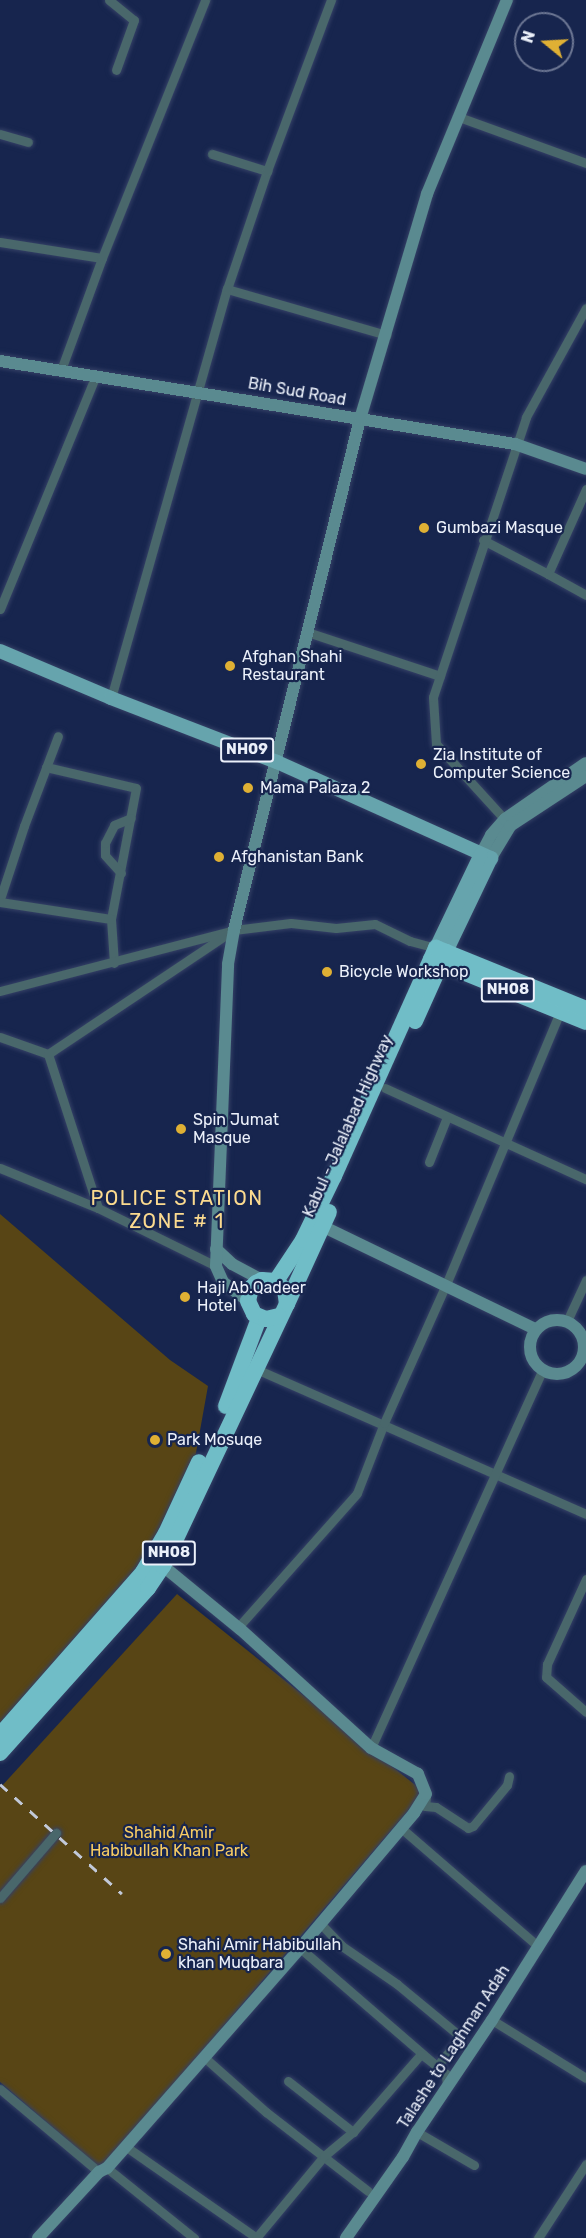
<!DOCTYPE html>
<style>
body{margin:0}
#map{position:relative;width:586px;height:2238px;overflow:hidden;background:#17254e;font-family:Rubik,sans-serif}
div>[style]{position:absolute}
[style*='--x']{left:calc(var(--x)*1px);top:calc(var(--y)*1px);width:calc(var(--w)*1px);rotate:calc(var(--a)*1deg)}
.green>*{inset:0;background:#584515}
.roads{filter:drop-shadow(0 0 2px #354166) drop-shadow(0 0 2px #354166)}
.street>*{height:9px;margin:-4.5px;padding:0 4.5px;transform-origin:4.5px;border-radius:4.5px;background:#49676b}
.secondary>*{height:12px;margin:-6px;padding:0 6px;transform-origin:6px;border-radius:6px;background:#5a8a90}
.secondary>.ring{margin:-6px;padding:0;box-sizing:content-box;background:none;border:12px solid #5a8a90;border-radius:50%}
.primary>*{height:14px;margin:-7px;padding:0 7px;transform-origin:7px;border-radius:7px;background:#66a4ad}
.highway>*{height:16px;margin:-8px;padding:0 8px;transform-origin:8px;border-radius:8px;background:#70bdc7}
.rail>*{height:3px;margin-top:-1.5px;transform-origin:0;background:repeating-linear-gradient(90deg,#c2c9d9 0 10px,transparent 0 20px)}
.dots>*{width:16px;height:16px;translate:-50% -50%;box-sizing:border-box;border:3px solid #17254e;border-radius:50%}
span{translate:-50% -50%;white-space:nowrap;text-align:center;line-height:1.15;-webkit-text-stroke:4.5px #17254e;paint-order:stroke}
.shield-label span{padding:2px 4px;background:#17254e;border:2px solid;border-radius:4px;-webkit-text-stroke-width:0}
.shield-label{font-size:15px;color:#ebf0fa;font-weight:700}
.street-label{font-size:16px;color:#ebf0fa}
.poi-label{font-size:16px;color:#ebf0fa}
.left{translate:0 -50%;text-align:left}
.park-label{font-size:16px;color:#f9cd63}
.quarter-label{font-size:20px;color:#fbda8f;letter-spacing:1.5px}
.north{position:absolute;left:514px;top:12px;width:60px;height:60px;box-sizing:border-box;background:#17254e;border:2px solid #6c7693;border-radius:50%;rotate:288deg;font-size:16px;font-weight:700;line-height:24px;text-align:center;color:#ebf0fa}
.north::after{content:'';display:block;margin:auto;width:21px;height:27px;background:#dfb034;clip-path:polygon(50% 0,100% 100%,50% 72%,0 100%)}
</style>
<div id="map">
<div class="green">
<i style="clip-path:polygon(0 1214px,170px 1360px,208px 1386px,194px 1464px,168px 1518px,120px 1594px,0 1727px)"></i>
<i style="clip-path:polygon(177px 1594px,424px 1792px,101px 2169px,0 2082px,0 1788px)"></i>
</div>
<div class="roads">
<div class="street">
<i style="--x:109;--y:0;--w:32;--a:39"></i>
<i style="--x:134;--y:20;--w:53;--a:109.8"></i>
<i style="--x:459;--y:117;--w:135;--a:19.9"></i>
<i style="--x:0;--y:134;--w:29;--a:16"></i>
<i style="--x:212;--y:154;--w:58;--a:17.2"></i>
<i style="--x:0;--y:242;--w:103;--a:8.9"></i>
<i style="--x:227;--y:289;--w:166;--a:16.1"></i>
<i style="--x:61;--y:370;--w:119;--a:-69.9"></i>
<i style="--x:102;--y:258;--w:278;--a:-68.2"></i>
<i style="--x:586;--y:489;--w:93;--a:114.1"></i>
<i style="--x:548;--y:574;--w:43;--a:28.9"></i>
<i style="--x:483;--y:540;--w:73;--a:27.6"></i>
<i style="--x:0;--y:609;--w:253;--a:-67.7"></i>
<i style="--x:307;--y:632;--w:140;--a:18.3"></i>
<i style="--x:111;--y:698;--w:425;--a:-74.2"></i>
<i style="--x:227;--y:289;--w:125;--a:-71.3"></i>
<i style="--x:267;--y:171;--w:183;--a:-69.5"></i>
<i style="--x:46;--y:767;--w:92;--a:13.1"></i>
<i style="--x:136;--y:788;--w:133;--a:100.8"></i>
<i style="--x:111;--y:919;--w:44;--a:86.1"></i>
<i style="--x:508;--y:823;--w:107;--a:-132.3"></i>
<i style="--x:436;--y:744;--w:47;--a:-93.7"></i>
<i style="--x:433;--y:697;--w:295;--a:-71.6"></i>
<i style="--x:526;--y:417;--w:124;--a:-61.2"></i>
<i style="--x:121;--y:873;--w:24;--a:-132"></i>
<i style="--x:105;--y:855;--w:12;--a:-90"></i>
<i style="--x:105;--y:843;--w:20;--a:-63"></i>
<i style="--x:114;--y:825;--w:18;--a:-22"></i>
<i style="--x:0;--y:899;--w:77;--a:-71.8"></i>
<i style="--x:24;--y:826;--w:96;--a:-69.3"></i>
<i style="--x:0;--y:902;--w:112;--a:8.7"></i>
<i style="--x:0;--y:991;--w:242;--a:-14.6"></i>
<i style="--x:234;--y:930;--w:57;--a:-7"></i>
<i style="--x:291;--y:923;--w:45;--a:6.3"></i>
<i style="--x:336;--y:928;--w:39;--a:-6"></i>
<i style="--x:375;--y:924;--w:39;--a:26"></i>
<i style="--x:410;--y:941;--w:27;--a:15"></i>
<i style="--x:0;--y:1037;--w:51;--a:19.5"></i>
<i style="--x:48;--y:1054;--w:162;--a:72"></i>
<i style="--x:48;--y:1054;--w:214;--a:-33.8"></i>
<i style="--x:385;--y:1088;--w:221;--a:24.4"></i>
<i style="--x:429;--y:1162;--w:48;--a:-68.2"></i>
<i style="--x:0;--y:1168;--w:106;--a:22.2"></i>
<i style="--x:98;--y:1208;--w:131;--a:26.2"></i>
<i style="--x:567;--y:1321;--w:45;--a:-65.1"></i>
<i style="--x:256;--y:1369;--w:360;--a:23.7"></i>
<i style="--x:586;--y:1579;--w:94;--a:114.6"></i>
<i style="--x:547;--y:1664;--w:13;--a:94"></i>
<i style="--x:546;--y:1677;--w:53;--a:41.2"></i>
<i style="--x:240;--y:1629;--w:4;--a:-90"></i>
<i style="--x:240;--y:1625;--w:176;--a:-48.4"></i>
<i style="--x:357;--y:1493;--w:75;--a:-68.9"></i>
<i style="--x:384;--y:1423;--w:154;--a:-65.9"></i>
<i style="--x:447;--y:1282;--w:296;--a:-67.3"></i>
<i style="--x:371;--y:1748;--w:414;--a:-65.6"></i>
<i style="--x:426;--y:1797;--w:9;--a:96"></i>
<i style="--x:425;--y:1806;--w:11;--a:5"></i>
<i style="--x:436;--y:1807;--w:38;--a:33"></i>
<i style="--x:468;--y:1828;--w:5;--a:-22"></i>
<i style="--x:473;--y:1826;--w:53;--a:-50.3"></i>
<i style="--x:507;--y:1785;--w:9;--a:-77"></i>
<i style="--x:401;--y:1828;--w:182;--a:40.8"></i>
<i style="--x:0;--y:1898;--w:86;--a:-49.3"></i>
<i style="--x:300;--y:1948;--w:193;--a:40.8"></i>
<i style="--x:446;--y:2074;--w:13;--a:86"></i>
<i style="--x:492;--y:2020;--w:110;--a:31.7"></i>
<i style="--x:204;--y:2057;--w:83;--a:41.6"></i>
<i style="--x:266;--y:2112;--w:129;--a:37.8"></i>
<i style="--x:288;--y:2081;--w:83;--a:38.1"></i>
<i style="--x:0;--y:2089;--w:129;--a:40"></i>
<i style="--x:417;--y:2132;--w:66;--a:30.1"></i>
<i style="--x:125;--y:2146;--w:161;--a:34.9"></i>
<i style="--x:107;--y:2168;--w:112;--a:38.8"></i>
<i style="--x:256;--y:2238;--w:107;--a:-50.3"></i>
<i style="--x:324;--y:2156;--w:38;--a:-40"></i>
<i style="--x:353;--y:2132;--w:103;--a:-48.9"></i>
<i style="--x:421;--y:2054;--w:20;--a:37"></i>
<i style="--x:437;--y:2066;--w:38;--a:-50"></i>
<i style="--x:461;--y:2037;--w:83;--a:-140.4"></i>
<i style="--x:397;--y:1984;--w:67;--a:-145.4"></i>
<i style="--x:342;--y:1946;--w:30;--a:-134"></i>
<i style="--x:538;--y:2238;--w:88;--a:-57"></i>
</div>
<div class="secondary">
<i style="--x:0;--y:361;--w:522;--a:9.16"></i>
<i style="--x:515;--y:444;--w:75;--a:19.4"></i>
<i style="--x:481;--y:854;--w:21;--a:-62"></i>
<i style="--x:491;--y:835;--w:21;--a:-49"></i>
<i style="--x:505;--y:819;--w:98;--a:-34.7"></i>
<i style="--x:491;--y:858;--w:37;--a:-59"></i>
<i style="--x:510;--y:826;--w:91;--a:-33.3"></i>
<i style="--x:322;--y:1226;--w:237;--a:25.8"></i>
<i style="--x:216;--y:1249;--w:22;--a:43"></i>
<i style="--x:232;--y:1264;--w:34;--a:28"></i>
<i style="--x:248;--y:1301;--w:31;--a:-143"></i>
<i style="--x:223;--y:1282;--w:17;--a:-114"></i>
<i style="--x:216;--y:1266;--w:302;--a:-87.7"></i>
<i style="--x:228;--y:964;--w:35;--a:-80"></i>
<i style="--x:234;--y:930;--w:526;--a:-76.15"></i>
<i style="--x:360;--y:419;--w:235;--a:-73.4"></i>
<i style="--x:427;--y:194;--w:210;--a:-67.6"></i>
<i class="ring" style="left:530px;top:1320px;width:42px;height:42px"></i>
<i style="--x:38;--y:2238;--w:90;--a:-47.3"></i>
<i style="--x:99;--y:2172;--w:9;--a:-27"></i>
<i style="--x:107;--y:2168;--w:293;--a:-48.7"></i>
<i style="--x:300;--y:1948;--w:177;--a:-49.8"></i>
<i style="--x:414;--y:1813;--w:22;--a:-58"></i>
<i style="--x:426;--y:1794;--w:22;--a:-112"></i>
<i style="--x:418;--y:1774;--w:54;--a:-151"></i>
<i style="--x:371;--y:1748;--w:177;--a:-137.7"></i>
<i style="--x:240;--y:1629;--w:99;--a:-140.7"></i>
<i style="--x:346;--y:2238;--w:99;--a:-54.9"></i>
<i style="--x:403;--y:2157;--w:29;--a:-61"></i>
<i style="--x:417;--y:2132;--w:135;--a:-56.2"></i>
<i style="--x:492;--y:2020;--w:176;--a:-57.8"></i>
</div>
<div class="primary">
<i style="--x:0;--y:651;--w:121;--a:22.9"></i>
<i style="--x:111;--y:698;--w:178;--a:21.1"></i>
<i style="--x:277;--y:762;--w:235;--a:24.2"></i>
<i style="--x:491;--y:858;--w:104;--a:115.6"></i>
<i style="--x:436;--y:948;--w:104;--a:-64.4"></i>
</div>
<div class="highway">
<i style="--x:431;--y:959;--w:167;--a:22.1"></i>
<i style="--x:415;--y:1021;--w:76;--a:-65.8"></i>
<i style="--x:276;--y:1281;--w:49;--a:-56.6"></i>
<i style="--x:303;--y:1240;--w:71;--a:-64.2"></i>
<i style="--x:334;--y:1176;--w:250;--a:-65.9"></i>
<i style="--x:436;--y:948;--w:162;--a:22.1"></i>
<i style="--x:287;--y:1304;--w:101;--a:-65.5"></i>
<i style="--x:226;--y:1406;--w:94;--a:-69.4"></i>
<i style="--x:0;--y:1735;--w:217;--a:-48.7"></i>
<i style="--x:143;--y:1572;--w:45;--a:-59.5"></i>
<i style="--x:166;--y:1533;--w:78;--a:-65.1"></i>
<i style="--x:0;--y:1753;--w:222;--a:-48.1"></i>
<i style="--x:148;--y:1588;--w:27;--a:-56"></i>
<i style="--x:163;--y:1566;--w:290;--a:-64.7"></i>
<i style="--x:287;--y:1304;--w:14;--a:-98"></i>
<i style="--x:285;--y:1290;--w:13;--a:-135"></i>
<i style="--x:276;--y:1281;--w:14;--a:-176"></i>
<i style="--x:262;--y:1280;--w:7;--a:153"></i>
<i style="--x:256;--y:1283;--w:7;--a:135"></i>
<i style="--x:251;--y:1288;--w:13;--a:103"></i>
<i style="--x:248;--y:1301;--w:14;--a:65"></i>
<i style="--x:254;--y:1314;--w:13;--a:23"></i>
<i style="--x:266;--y:1319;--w:13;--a:-13"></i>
</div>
</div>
<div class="rail">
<i style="--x:0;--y:1784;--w:164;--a:42"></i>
</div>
<div class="dots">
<i style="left:424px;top:528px;background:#dfb034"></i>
<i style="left:230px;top:666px;background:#dfb034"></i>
<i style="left:421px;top:764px;background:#dfb034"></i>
<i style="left:248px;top:788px;background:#dfb034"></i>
<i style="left:219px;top:857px;background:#dfb034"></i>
<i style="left:327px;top:972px;background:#dfb034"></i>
<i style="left:181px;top:1129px;background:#dfb034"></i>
<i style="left:185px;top:1297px;background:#dfb034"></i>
<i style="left:155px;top:1440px;background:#dfb034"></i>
<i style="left:166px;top:1954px;background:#dfb034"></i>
</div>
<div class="shield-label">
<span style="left:247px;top:750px">NH09</span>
<span style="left:508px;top:990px">NH08</span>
<span style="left:169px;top:1553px">NH08</span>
</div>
<div class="street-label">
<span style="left:297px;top:392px;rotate:10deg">Bih Sud Road</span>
<span style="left:348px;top:1126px;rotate:-66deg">Kabul - Jalalabad Highway</span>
<span style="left:454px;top:2047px;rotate:-57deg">Talashe to Laghman Adah</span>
</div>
<div class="poi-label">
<span class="left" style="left:436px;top:528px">Gumbazi Masque</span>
<span class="left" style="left:242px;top:666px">Afghan Shahi<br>Restaurant</span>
<span class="left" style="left:433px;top:764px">Zia Institute of<br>Computer Science</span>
<span class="left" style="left:260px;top:788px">Mama Palaza 2</span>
<span class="left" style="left:231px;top:857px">Afghanistan Bank</span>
<span class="left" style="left:339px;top:972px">Bicycle Workshop</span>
<span class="left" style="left:193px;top:1129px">Spin Jumat<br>Masque</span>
<span class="left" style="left:197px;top:1297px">Haji Ab.Qadeer<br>Hotel</span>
<span class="left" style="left:167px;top:1440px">Park Mosuqe</span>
<span class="left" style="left:178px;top:1954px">Shahi Amir Habibullah<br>khan Muqbara</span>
</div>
<div class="park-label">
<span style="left:169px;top:1842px">Shahid Amir<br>Habibullah Khan Park</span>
</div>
<div class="quarter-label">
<span style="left:177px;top:1210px">POLICE STATION<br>ZONE # 1</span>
</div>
<div class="north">N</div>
</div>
